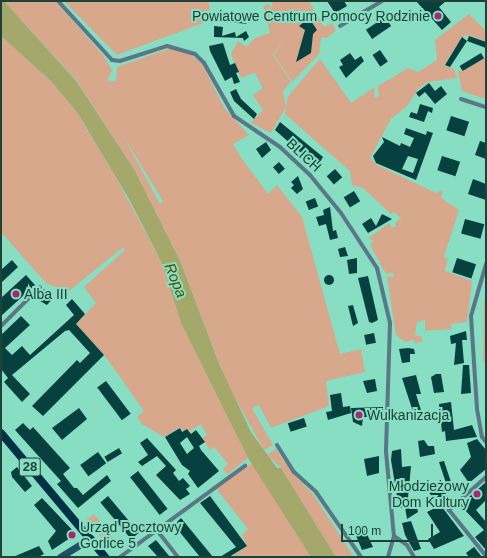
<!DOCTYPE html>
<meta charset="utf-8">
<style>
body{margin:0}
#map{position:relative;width:487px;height:558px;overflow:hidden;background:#87dec2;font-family:Helvetica,sans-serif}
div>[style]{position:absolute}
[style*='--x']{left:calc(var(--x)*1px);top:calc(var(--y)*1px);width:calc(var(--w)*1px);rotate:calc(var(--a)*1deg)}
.green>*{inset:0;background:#d7a88c;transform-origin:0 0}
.water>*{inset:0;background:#a4a86b}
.building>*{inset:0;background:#06413f;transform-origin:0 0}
.round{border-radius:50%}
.street>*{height:4px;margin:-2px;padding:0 2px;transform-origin:2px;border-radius:2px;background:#597786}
.secondary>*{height:7px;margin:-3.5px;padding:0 3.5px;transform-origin:3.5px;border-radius:3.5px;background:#204f65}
.primary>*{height:8px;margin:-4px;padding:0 4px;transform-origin:4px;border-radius:4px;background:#003247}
.dots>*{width:11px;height:11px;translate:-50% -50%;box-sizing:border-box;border:2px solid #87dec2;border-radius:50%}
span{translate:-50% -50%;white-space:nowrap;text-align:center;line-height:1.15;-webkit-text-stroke:4px #87dec2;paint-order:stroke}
.shield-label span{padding:1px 3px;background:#87dec2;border:1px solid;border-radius:3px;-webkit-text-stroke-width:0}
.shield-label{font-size:13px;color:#1e4237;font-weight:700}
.poi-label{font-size:14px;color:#1e4237}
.right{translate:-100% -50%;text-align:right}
.left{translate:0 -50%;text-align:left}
.street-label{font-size:14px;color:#1e4237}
.water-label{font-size:15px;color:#4d5003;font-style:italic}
.frame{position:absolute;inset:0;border:2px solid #1e4237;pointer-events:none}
.scale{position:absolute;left:341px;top:524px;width:92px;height:18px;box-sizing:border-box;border:2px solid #1e4237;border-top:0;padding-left:5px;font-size:12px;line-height:14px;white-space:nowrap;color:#1e4237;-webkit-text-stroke:3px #87dec2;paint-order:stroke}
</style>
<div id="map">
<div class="green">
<i style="clip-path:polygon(evenodd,4px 1px,55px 1px,103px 55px,112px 70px,107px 81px,116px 81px,117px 67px,171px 48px,191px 55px,202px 64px,225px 109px,249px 135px,233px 144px,240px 156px,268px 194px,277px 185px,302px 217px,340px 354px,361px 349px,365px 372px,326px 381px,329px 406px,271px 428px,259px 405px,252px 408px,273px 445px,264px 450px,227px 383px,180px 261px,135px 171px,77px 81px,4px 1px,122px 134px,163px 201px,160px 204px,147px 180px,122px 134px)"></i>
<i style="clip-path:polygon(64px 1px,208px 1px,210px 8px,206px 22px,117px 55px)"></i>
<i style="clip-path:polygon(273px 1px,309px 1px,324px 27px,332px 23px,336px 31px,326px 38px,321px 37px,319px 54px,292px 82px,274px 55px,285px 37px,273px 55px,291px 82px,283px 91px,286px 107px,271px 133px,251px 123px,263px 110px,253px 95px,263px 88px,255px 73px,241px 78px,231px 54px,238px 41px,246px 47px,255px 38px,270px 33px,263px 6px,268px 4px,271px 8px)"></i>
<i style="clip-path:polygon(469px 14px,486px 31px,486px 42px,469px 35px,462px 37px,444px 65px,454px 69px,457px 78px,428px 82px,419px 88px,407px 106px,391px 119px,370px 158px,377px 165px,436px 193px,443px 190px,441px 198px,459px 210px,444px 257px,448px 259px,445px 271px,472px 281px,467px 322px,451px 324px,452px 329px,425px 331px,425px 320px,417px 322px,415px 335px,422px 337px,422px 342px,415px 343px,413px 340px,405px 342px,396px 335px,387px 277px,394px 276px,394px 273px,386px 274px,370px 245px,374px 240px,368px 239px,389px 223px,392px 228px,396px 226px,395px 223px,401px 218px,394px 212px,391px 214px,363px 188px,352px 185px,350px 171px,285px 114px,288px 96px,320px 59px,351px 103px,375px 87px,374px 97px,379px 97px,378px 86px,408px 68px,418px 72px,437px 60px,435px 40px)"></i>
<i style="clip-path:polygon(1px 36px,51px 81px,77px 112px,87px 130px,85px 133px,88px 131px,115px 176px,161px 261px,182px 325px,248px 458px,219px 481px,227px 474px,223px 469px,228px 464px,214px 447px,210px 450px,202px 438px,207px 435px,201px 424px,190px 431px,187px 429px,182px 431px,180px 427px,164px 437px,142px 424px,137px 417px,144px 411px,105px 356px,76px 324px,96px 303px,84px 287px,125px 250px,122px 248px,68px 292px,46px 283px,1px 232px)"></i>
<i style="clip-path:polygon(486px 57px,486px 97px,485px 99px,462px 91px,458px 70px,463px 71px)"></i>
<i style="clip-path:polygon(484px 298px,486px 299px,486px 363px,483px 362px)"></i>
<i style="clip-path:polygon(276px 449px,293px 474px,313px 494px,354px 557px,336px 557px,281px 468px,267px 455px)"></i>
<i style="clip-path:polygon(253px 463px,311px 557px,231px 557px,247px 546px,242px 535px,248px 529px,215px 487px)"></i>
<i style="left:94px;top:514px;width:16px;height:10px;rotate:52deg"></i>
<i style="clip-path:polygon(106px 529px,118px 544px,112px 549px,99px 535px)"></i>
</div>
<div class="water">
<i style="clip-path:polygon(1px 1px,4px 1px,77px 82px,135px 171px,180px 261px,220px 366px,251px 432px,277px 468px,281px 468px,336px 557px,311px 557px,248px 458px,182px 325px,161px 261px,129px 199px,77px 112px,51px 81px,1px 36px)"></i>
</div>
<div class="building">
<i style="clip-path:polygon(327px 1px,344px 1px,347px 6px,335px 13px)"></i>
<i style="clip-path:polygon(416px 1px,446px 1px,439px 7px,451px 22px,442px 30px)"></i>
<i style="left:226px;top:13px;width:21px;height:9px;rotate:5deg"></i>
<i style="left:385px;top:17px;width:11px;height:23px;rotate:56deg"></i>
<i style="clip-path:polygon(309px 18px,317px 30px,313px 34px,311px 53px,296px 62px,305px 30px,299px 26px)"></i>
<i style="clip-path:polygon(214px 26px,223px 27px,222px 36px,235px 32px,236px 37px,246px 31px,249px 37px,244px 41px,243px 38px,214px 37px)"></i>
<i style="clip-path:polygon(469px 36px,486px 42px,486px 48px,467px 41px)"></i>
<i style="clip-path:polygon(462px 37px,467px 41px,450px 67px,445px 65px)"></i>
<i style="clip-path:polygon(223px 43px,230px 65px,235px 63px,239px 72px,236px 73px,240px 82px,234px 84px,232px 77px,225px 81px,210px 51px,209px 46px)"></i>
<i style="left:380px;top:50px;width:14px;height:9px;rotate:56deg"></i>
<i style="clip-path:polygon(350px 53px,355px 60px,361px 56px,364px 61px,346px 78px,339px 67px,343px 65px,340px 60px)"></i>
<i style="left:481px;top:53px;width:6px;height:25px;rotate:59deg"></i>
<i style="clip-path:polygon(429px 83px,435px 91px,441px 86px,447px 94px,435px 104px,425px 92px,419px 97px,416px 93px)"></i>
<i style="clip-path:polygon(236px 89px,241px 99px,257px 114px,254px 119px,234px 101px,230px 92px)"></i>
<i style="clip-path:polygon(420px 104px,433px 108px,432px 113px,428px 111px,424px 122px,409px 117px,411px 112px,417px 114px)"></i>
<i style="left:451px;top:116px;width:19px;height:15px;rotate:18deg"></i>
<i style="clip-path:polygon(280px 122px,323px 157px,317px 167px,275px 130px)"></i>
<i style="clip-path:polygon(evenodd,406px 128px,426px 135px,427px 131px,433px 133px,416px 180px,376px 163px,373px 156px,384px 142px,382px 137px,400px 146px,401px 143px,410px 147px,414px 138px,404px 134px,406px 128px,408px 156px,418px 159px,413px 173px,402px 169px,408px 156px)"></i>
<i style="clip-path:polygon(480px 141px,486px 143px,486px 159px,475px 155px)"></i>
<i style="clip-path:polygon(266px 142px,271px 150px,262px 158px,256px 149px)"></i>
<i style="left:442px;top:156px;width:19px;height:15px;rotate:18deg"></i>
<i style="left:279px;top:162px;width:9px;height:8px;rotate:49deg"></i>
<i style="left:335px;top:169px;width:11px;height:11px;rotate:49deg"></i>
<i style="clip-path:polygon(298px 176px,303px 189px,297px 194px,291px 188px,294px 185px,291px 182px)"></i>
<i style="clip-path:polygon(473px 179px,486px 184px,486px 200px,468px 194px)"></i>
<i style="left:354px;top:191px;width:12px;height:12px;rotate:59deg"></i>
<i style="left:315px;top:198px;width:9px;height:10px;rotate:69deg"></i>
<i style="clip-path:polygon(330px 207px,333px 231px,336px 230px,338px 238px,330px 240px,326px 224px,319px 226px,316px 217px,324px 215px,323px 210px)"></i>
<i style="clip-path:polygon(382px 214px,392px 219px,368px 233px,362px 224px,371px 218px,376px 226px)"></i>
<i style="left:465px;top:219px;width:20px;height:15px;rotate:15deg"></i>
<i style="clip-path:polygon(345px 247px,348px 256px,340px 257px,338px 249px)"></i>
<i style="clip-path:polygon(357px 258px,357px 273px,349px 274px,347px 260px)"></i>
<i style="left:457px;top:258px;width:20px;height:15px;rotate:18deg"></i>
<i style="clip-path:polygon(12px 260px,18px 267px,1px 283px,1px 270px)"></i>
<i class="round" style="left:324px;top:275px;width:10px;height:10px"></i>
<i style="clip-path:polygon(26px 275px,35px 285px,1px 316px,1px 298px)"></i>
<i style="clip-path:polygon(368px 276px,378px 320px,372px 323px,369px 322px,358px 278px)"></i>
<i style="clip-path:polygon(44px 289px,53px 298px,47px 305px,35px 298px)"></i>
<i style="clip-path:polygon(72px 299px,85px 314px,76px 324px,104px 355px,43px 416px,32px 406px,77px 360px,80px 363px,90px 353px,69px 330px,65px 331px,12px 375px,30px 394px,22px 402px,4px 382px,8px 378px,1px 369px,1px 335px,21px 316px,30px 325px,5px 348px,12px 355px,22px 346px,30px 355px,74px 315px,66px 305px)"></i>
<i style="clip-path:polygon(353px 305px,358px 323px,353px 326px,348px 306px)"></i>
<i style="clip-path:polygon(466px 331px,467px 340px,462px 340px,464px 363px,454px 365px,456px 343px,451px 344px,450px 336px)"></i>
<i style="left:374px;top:333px;width:10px;height:10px;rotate:79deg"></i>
<i style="clip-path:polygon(408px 348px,414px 349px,415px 354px,410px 354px,410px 362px,402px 363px,399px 349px)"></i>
<i style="clip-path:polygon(463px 365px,469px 365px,471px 393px,461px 394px)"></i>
<i style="clip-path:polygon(436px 374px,441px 374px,444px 392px,434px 393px,431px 377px)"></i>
<i style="clip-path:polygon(416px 375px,421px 394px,416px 394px,423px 417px,415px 418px,402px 378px)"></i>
<i style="clip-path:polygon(375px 379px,377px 391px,367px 393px,363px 381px)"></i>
<i style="left:106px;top:381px;width:41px;height:11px;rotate:53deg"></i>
<i style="clip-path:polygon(341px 393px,343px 407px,350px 406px,351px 413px,328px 420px,326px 412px,332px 411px,330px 395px)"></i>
<i style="clip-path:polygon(451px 402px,454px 430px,472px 425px,477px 437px,446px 441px,445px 431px,442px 432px,439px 404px)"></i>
<i style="clip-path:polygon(383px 407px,383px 417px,363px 417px,362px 426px,353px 422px,351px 408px)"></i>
<i style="clip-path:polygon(79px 408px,87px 419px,62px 440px,52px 428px)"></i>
<i style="left:304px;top:418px;width:9px;height:17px;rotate:72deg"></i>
<i style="clip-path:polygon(23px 423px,30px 430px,33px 427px,70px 468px,63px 474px,74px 488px,77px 488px,83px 495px,107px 475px,111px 481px,78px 508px,57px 484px,61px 481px,15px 430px)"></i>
<i style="clip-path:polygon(evenodd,180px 428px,182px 432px,187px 429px,191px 434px,196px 430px,205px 442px,199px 446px,201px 450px,219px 471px,198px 488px,188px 474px,190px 471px,182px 465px,165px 437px,180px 428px,187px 437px,194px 448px,187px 454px,180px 443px,187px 437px)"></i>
<i style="clip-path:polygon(147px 438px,176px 470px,173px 473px,179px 481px,183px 478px,190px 486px,186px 489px,190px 494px,180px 500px,156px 475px,166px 466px,157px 456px,142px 466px,138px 462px,148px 455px,140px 443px)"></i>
<i style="clip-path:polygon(477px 439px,486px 450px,486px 469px,469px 483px,460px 470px,471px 457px,467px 443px)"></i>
<i style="clip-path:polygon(424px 440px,428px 446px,434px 446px,435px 454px,420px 457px,418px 441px)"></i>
<i style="left:119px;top:448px;width:6px;height:17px;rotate:59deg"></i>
<i style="clip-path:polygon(401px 449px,402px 467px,411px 466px,408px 498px,412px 508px,417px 507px,418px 512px,407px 519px,405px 507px,399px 508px,391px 460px,392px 451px)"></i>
<i style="left:98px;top:452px;width:14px;height:22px;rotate:54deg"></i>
<i style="clip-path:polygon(379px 456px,379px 473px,367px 476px,364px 459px)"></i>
<i style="clip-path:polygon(444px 461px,453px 488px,445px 492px,449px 501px,442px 507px,464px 536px,434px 549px,428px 539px,440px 532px,427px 512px,439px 506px,428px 491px,434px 487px,437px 492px,447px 486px,439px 462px)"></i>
<i style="clip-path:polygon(17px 467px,32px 486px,25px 492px,12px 477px,11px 472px)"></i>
<i style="left:138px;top:471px;width:48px;height:10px;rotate:52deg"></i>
<i style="clip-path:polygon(486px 482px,486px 500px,476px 510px,486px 522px,486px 550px,475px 537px,484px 530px,460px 505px)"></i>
<i style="left:108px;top:496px;width:48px;height:10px;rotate:50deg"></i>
<i style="clip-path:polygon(210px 496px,247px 546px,229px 557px,220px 557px,236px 547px,200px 503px)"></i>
<i style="clip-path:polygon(42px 498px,76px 534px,52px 550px,48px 541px,56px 531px,34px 505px)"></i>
<i style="clip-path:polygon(181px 518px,213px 557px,200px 557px,174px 525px)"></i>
<i style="clip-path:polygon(411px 521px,421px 549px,414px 551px,405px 535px,402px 523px)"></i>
<i style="clip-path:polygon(365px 530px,373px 547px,362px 550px,355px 533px)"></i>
<i style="clip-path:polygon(156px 540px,170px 557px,158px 557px,148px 546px)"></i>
<i style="clip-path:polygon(39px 546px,44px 554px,38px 557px,13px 557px)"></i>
<i style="clip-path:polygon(474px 547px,482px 557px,469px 557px,466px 553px)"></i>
</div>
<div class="street">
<i style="--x:58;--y:1;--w:80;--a:47.5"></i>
<i style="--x:112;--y:60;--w:8;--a:7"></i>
<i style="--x:120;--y:61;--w:49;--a:-17.7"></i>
<i style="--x:167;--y:46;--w:29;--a:16"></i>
<i style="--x:195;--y:54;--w:13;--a:45"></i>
<i style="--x:204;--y:63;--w:61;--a:60.5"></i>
<i style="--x:234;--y:116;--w:55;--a:34"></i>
<i style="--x:280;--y:147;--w:41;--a:43"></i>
<i style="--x:310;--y:175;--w:49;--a:50.8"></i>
<i style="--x:341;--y:213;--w:66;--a:56.8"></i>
<i style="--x:377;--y:268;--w:57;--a:76.7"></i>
<i style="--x:390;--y:323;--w:129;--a:91.8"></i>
<i style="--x:386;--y:452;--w:84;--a:84.6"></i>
<i style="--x:394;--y:536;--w:22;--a:106"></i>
<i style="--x:340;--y:26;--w:49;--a:-30.8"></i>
<i style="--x:461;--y:99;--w:26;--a:18"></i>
<i style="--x:486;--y:264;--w:54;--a:106.1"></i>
<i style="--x:471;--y:316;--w:93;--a:86.3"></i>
<i style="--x:477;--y:409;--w:28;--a:80"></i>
<i style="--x:482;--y:437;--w:6;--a:51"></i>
<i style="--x:1;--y:326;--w:55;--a:-45"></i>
<i style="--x:277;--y:445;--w:32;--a:58"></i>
<i style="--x:294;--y:472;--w:30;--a:42"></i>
<i style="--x:316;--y:492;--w:79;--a:55.3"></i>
<i style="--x:486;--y:477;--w:50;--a:138.3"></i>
<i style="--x:449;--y:510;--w:59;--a:51.2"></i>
<i style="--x:156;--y:529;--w:36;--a:52"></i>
<i style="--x:394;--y:536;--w:16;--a:35"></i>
<i style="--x:407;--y:545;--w:14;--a:60"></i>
<i style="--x:120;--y:557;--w:155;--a:-36.1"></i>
</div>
<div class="secondary">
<i style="--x:60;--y:557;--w:36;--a:-32"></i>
</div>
<div class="primary">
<i style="--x:1;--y:433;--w:162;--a:50"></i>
</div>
<div class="dots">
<i style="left:438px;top:16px;background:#ab2670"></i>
<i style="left:16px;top:294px;background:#ab2670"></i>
<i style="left:359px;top:415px;background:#ab2670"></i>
<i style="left:477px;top:494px;background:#ab2670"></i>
<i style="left:72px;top:535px;background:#ab2670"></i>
</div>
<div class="shield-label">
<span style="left:30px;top:467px">28</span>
</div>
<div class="poi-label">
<span class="right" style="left:430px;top:16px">Powiatowe Centrum Pomocy Rodzinie</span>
<span class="left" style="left:24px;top:294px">Alba III</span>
<span class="left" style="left:367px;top:415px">Wulkanizacja</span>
<span class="right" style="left:469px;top:494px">Młodzieżowy<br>Dom Kultury</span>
<span class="left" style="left:80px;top:535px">Urząd Pocztowy<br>Gorlice 5</span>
</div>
<div class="street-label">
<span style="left:304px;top:155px;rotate:43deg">BLICH</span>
</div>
<div class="water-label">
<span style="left:176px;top:280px;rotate:68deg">Ropa</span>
</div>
<div class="frame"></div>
<div class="scale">100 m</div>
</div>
